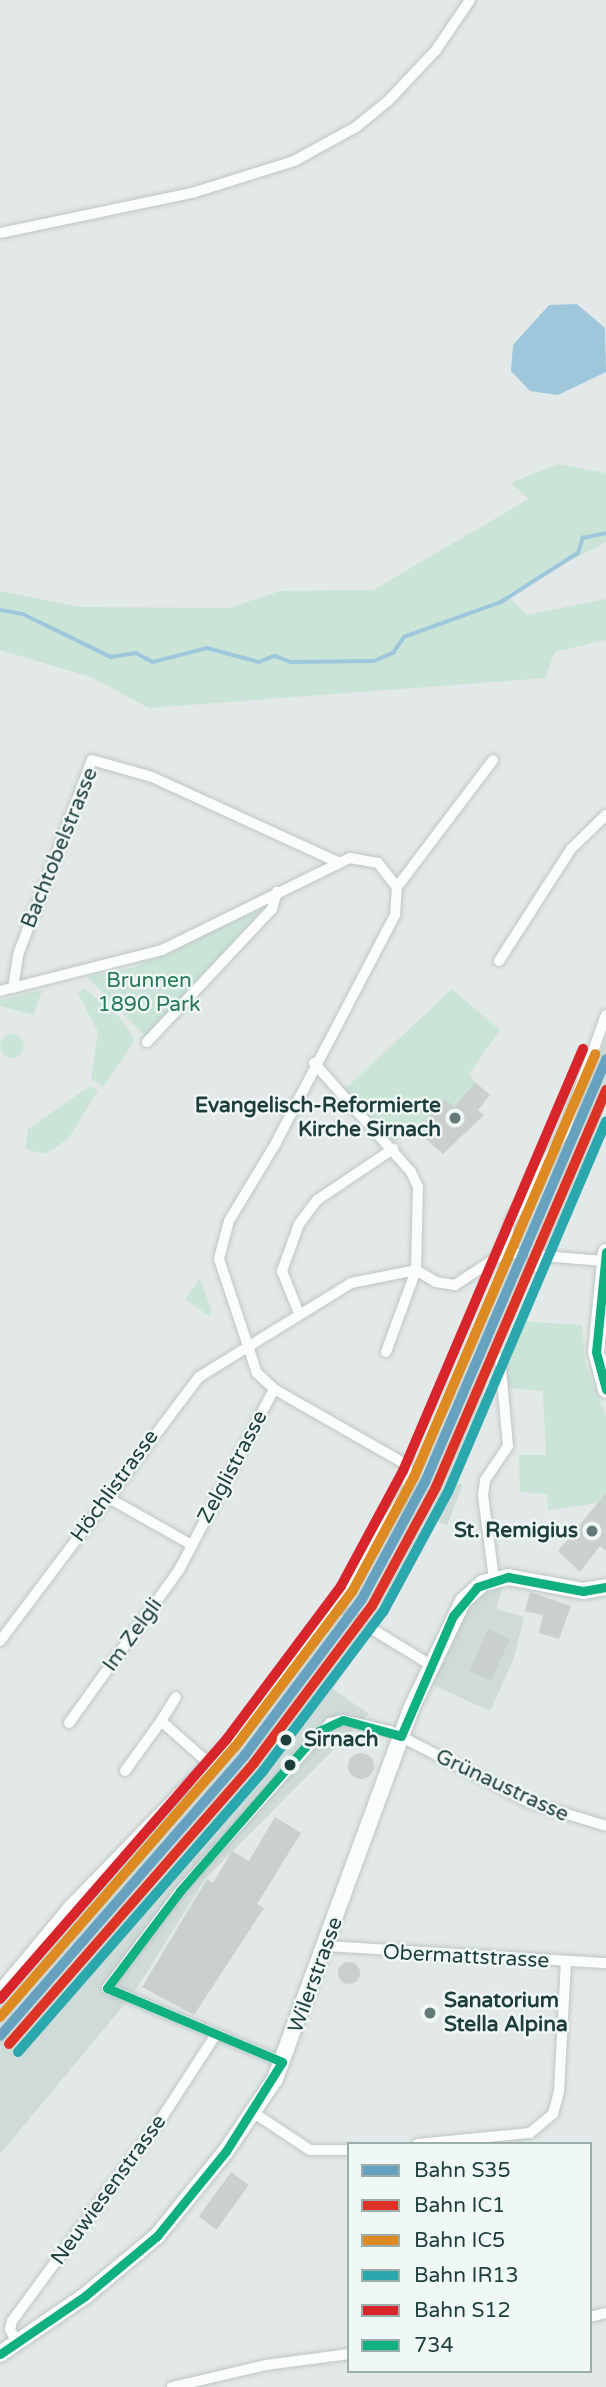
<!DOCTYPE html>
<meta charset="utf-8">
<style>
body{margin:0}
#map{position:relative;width:606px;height:2387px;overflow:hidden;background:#e2e9e8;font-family:"Varela Round",sans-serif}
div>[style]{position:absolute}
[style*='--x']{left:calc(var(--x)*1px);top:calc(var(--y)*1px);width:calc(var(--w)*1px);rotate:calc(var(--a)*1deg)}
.built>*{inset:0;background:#cfdbd9}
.green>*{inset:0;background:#cae4d8}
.round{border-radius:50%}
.water>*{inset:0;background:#9ec7dc}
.stream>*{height:3.5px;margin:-1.75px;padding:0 1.75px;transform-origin:1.75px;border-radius:1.75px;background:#9ec7dc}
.building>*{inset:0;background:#c9d0ce;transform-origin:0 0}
.street-tunnel>*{height:10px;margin-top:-5px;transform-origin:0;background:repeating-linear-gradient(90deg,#bbc7c6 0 10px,transparent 0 15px)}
.roads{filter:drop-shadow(0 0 2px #bfc6c5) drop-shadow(0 0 2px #bfc6c5)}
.street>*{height:10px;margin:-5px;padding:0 5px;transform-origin:5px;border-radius:5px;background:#fbfcfc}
.secondary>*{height:16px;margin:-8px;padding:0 8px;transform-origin:8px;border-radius:8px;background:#fbfcfc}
.bus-1>*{height:9px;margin:-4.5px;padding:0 4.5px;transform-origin:4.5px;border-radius:4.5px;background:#10b080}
.rail-1>*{height:10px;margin:-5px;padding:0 5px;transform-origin:5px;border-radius:5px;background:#66a1c0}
.rail-2>*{height:10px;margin:-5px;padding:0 5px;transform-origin:5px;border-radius:5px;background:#dd3327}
.rail-3>*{height:10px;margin:-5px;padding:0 5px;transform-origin:5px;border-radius:5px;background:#dd8a23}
.rail-4>*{height:10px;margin:-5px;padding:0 5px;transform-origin:5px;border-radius:5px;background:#2ba8ad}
.rail-5>*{height:10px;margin:-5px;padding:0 5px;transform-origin:5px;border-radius:5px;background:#d8242b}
.dots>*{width:19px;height:19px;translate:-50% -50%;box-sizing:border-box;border:4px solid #f0f8f6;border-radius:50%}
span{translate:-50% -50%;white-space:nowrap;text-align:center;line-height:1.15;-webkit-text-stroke:5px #f0f8f6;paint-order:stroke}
.street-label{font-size:21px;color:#1e3e3c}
.park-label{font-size:21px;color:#257957}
.poi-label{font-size:21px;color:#1e3e3c;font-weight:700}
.right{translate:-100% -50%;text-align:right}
.left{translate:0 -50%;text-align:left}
.stop-label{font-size:21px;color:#1e3e3c;font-weight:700}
.legend{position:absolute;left:347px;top:2142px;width:245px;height:231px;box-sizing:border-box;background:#f0f8f6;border:2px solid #9caeac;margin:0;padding:9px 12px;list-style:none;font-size:21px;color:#1e3e3c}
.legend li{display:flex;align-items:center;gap:14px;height:35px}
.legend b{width:35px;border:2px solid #9caeac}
</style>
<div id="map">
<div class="built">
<i style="clip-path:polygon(606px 1038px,606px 1106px,548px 1251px,537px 1250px,499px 1345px,477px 1413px,480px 1415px,447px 1491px,452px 1481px,463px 1485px,447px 1525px,433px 1519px,392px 1601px,333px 1689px,369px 1714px,206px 1878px,133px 1994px,0 2154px,0 1997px,100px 1881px,254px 1723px,386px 1538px,487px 1308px,513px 1231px,562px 1145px)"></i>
<i style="clip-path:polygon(503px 1586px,496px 1609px,524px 1617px,514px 1658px,490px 1711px,429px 1683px,466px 1611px,481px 1595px)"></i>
</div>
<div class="green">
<i style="clip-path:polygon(559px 464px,606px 473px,606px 542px,507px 594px,527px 615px,606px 599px,606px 640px,555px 652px,545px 678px,149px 708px,91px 677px,0 650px,0 591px,80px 607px,229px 608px,280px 591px,373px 590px,529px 499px,510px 483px)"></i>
<i style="clip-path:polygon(263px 908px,146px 1037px,87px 977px,135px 967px)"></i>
<i style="clip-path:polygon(85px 989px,120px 1018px,135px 1040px,103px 1087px,91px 1079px,98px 1032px,78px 993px)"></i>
<i style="clip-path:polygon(452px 989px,500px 1030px,469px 1074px,475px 1082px,454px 1107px,445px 1099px,420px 1127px,394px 1142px,345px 1089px)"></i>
<i style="clip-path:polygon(42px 990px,34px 1015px,0 1006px,0 1000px)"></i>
<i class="round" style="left:0;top:1034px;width:24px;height:24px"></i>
<i style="clip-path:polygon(90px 1086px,98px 1091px,68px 1139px,45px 1154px,25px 1149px,28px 1129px)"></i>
<i style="clip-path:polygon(200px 1278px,212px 1312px,209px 1316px,185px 1299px)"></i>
<i style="clip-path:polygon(515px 1321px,582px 1325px,585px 1363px,606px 1416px,606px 1493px,598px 1503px,548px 1510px,547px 1494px,520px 1492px,519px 1455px,546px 1455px,543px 1391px,508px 1388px,503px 1360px)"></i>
</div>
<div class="water">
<i style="clip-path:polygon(577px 304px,605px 328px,606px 372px,558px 395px,530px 391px,511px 371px,513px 345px,549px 305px)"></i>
</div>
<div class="stream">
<i style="--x:0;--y:610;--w:23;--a:10"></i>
<i style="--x:23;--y:614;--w:98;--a:26"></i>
<i style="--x:111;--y:657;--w:25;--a:-9"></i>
<i style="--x:136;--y:653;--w:19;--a:28"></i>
<i style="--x:153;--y:662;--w:56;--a:-14.5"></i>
<i style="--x:207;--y:648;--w:54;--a:15.1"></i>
<i style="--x:259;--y:662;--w:17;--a:-21"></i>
<i style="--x:275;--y:656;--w:17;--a:21"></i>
<i style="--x:291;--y:662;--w:83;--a:-0.7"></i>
<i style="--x:374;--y:661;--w:21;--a:-23"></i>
<i style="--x:393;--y:653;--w:19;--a:-55"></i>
<i style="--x:404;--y:637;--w:103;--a:-19.8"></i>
<i style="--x:501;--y:602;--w:91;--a:-32.5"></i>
<i style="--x:578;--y:553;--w:16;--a:-72"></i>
<i style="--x:583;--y:538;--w:24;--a:-12"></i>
</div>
<div class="building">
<i style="clip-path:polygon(475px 1082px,490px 1095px,478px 1110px,484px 1115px,443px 1154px,417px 1131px,445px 1099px,454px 1107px)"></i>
<i style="clip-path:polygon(606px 1493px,606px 1551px,600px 1546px,580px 1572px,558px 1551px)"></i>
<i style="clip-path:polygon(530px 1592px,571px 1606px,559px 1639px,539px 1633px,543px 1615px,525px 1611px)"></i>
<i style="left:488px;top:1629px;width:24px;height:46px;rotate:24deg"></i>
<i class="round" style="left:348px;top:1753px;width:26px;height:26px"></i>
<i style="clip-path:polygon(275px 1817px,301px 1833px,257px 1904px,264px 1908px,194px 2015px,142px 1987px,207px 1879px,213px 1883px,232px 1851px,249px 1861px)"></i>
<i class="round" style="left:338px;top:1962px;width:22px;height:22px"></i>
<i style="left:231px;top:2172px;width:22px;height:55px;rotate:36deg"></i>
</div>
<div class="street-tunnel">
<i style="--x:518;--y:1254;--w:25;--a:5"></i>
<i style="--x:343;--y:1610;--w:35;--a:33"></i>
</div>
<div class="roads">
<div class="street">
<i style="--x:0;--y:233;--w:196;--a:-11.8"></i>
<i style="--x:192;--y:193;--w:107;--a:-17.4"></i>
<i style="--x:294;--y:161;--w:71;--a:-28.7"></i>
<i style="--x:356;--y:127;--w:41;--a:-39.1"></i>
<i style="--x:388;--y:101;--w:70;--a:-46.7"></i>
<i style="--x:436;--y:50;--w:60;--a:-55.8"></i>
<i style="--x:397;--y:887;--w:159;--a:-52.9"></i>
<i style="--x:499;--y:961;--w:133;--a:-57.3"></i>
<i style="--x:571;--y:849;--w:49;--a:-44.2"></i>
<i style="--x:13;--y:988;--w:36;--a:-81"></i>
<i style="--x:19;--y:952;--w:205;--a:-69.2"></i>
<i style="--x:92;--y:760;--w:62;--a:15.8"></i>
<i style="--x:152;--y:777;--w:205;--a:24.6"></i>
<i style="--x:0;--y:991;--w:167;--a:-14.2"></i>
<i style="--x:162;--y:950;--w:209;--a:-26.1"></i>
<i style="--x:350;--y:858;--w:28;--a:10"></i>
<i style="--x:378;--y:863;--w:31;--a:52"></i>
<i style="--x:397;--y:887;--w:28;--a:94"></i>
<i style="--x:395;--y:915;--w:257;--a:117.6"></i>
<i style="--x:276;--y:1143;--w:91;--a:121.1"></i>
<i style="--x:229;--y:1221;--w:39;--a:105"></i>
<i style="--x:219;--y:1259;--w:120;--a:71.6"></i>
<i style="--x:257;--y:1373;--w:23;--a:43"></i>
<i style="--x:274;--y:1389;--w:153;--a:29.7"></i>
<i style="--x:407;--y:1465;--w:23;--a:88"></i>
<i style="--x:408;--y:1488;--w:138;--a:121.4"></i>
<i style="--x:336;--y:1606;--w:151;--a:127.5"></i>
<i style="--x:244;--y:1726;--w:251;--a:134.2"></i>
<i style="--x:69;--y:1906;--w:108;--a:129.7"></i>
<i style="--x:147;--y:1042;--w:183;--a:-46.8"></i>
<i style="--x:272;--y:909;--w:18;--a:-74"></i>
<i style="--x:314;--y:1063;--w:146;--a:48.3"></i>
<i style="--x:411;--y:1172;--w:17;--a:65"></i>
<i style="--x:418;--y:1187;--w:83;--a:91.4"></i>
<i style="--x:416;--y:1270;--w:23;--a:31"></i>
<i style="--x:436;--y:1282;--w:19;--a:9"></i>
<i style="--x:455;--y:1285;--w:60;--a:-33.4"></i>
<i style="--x:505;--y:1252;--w:13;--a:9"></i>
<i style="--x:505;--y:1252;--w:28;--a:-82"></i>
<i style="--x:509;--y:1224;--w:107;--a:-59.1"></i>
<i style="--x:564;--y:1132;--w:124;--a:-70.3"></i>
<i style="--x:537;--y:1267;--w:13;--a:-61"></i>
<i style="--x:543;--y:1256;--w:61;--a:4.7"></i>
<i style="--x:298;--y:1311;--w:43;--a:-111.8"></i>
<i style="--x:282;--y:1271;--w:50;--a:-70.1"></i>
<i style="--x:299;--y:1224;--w:30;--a:-53"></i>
<i style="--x:317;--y:1200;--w:92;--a:-33.9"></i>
<i style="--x:386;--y:1352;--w:87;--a:-69.9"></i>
<i style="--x:107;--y:1497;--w:98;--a:29.5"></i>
<i style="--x:494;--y:1579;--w:85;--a:-97.5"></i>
<i style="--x:483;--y:1495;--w:15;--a:-82"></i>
<i style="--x:485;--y:1480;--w:41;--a:-55.9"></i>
<i style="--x:508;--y:1446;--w:88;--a:-95.2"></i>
<i style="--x:372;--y:1629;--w:67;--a:31.6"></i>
<i style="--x:0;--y:1641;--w:331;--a:-53"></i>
<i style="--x:199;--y:1377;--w:179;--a:-31.7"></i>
<i style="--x:351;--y:1283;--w:66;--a:-11.3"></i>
<i style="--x:161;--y:1721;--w:28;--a:-58"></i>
<i style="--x:69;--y:1723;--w:188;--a:-54.3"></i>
<i style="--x:179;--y:1570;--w:204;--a:-62.3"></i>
<i style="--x:125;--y:1771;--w:62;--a:-54.2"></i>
<i style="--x:161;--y:1721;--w:60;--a:41.6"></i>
<i style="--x:327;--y:1946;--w:280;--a:3.5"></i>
<i style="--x:282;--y:2062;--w:190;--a:-157.1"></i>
<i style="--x:107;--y:1988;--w:121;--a:-53"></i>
<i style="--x:180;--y:1891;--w:225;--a:-48.2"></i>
<i style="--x:330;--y:1723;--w:13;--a:-13"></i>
<i style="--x:343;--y:1720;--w:48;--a:13.2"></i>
<i style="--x:390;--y:1731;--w:158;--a:27.1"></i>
<i style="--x:531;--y:1803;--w:78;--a:17"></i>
<i style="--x:254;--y:2113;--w:67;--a:33.5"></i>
<i style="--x:310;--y:2150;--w:39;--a:0"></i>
<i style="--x:417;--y:2144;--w:114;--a:-5.6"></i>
<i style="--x:530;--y:2133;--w:30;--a:-40"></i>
<i style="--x:553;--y:2114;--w:24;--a:-75"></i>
<i style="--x:559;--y:2091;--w:128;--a:-86.9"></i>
<i style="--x:590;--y:2317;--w:16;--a:-14"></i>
<i style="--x:17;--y:2343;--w:16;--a:-117"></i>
<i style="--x:10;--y:2329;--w:8;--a:-76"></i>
<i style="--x:12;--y:2321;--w:255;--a:-53.6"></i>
<i style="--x:163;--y:2116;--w:95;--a:-57"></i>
<i style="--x:172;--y:2387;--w:97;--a:-13.2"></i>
<i style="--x:266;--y:2365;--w:84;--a:-7.5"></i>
</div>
<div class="secondary">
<i style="--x:606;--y:1252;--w:100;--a:95.7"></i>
<i style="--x:596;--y:1352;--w:39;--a:75"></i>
<i style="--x:0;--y:2354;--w:103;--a:-34.3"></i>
<i style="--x:85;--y:2296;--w:94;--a:-39.8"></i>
<i style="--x:157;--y:2236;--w:109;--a:-50.9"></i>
<i style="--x:226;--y:2151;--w:87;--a:-55.8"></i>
<i style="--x:275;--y:2079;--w:394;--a:-69.8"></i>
<i style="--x:411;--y:1709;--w:120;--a:-64.3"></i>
<i style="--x:463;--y:1601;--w:27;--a:-42"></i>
<i style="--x:483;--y:1583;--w:26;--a:-13"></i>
<i style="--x:508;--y:1577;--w:76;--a:10.6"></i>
<i style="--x:583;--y:1591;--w:23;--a:-10"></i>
</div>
</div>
<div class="bus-1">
<i style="--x:606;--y:1252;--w:100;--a:95.7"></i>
<i style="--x:596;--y:1352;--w:39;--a:75"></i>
<i style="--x:401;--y:1736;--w:131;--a:-66.6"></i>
<i style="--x:453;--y:1616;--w:38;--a:-50"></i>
<i style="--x:477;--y:1587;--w:33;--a:-18"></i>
<i style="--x:508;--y:1577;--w:76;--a:10.6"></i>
<i style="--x:583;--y:1591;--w:23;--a:-10"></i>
<i style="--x:107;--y:1988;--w:121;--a:-53"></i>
<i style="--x:180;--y:1891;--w:212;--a:-49"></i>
<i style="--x:319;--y:1731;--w:26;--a:-25"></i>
<i style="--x:343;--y:1720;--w:60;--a:15.4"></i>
<i style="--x:107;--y:1988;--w:190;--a:22.9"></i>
<i style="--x:0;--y:2354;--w:103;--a:-34.3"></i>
<i style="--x:85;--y:2296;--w:94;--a:-39.8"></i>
<i style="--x:157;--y:2236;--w:109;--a:-50.9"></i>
<i style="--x:226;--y:2151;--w:105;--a:-57.8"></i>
</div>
<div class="rail-1">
<i style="--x:0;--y:2036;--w:373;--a:-48.9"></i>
<i style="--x:245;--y:1755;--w:195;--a:-53.1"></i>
<i style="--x:362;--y:1599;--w:133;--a:-61.7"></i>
<i style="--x:425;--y:1482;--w:460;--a:-66.8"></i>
</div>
<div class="rail-2">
<i style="--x:9;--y:2044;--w:373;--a:-48.9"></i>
<i style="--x:254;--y:1763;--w:196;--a:-53.1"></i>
<i style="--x:372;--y:1606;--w:135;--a:-61.7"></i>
<i style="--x:436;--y:1487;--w:432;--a:-66.8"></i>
</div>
<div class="rail-3">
<i style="--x:0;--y:2017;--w:358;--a:-49"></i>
<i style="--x:235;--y:1747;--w:194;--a:-53"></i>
<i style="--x:352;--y:1592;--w:131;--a:-61.7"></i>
<i style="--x:414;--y:1477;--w:460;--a:-66.8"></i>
</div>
<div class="rail-4">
<i style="--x:18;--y:2052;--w:373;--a:-48.9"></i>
<i style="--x:263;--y:1771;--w:199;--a:-53"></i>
<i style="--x:383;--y:1612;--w:136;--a:-61.6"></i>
<i style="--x:448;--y:1492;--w:403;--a:-66.9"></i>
</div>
<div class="rail-5">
<i style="--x:0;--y:1999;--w:344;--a:-48.9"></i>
<i style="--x:226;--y:1740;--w:192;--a:-53.2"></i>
<i style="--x:341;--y:1586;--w:131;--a:-61.7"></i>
<i style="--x:403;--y:1471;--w:459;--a:-66.9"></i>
</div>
<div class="dots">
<i style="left:455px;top:1118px;background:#637a78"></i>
<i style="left:592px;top:1531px;background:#637a78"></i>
<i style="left:286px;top:1740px;background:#1e3e3c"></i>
<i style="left:290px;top:1765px;background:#1e3e3c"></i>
<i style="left:430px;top:2013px;background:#637a78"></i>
</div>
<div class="street-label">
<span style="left:60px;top:848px;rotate:-68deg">Bachtobelstrasse</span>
<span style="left:233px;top:1467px;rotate:-62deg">Zelglistrasse</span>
<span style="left:115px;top:1486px;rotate:-54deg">Höchlistrasse</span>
<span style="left:133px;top:1635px;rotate:-54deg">Im Zelgli</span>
<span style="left:502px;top:1786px;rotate:25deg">Grünaustrasse</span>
<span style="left:466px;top:1957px;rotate:3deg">Obermattstrasse</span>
<span style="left:316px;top:1975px;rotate:-70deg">Wilerstrasse</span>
<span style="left:109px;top:2190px;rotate:-54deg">Neuwiesenstrasse</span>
</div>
<div class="park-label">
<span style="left:149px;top:993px">Brunnen<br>1890 Park</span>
</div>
<div class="poi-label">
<span class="right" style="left:441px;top:1118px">Evangelisch-Reformierte<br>Kirche Sirnach</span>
<span class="right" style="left:578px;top:1531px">St. Remigius</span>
<span class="left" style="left:444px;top:2013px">Sanatorium<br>Stella Alpina</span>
</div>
<div class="stop-label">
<span class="left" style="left:304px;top:1740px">Sirnach</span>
</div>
<ul class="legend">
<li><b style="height:9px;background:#66a1c0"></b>Bahn S35</li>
<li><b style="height:9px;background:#dd3327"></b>Bahn IC1</li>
<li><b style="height:9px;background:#dd8a23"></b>Bahn IC5</li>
<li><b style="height:9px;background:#2ba8ad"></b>Bahn IR13</li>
<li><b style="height:9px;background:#d8242b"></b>Bahn S12</li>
<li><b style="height:9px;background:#10b080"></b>734</li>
</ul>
</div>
